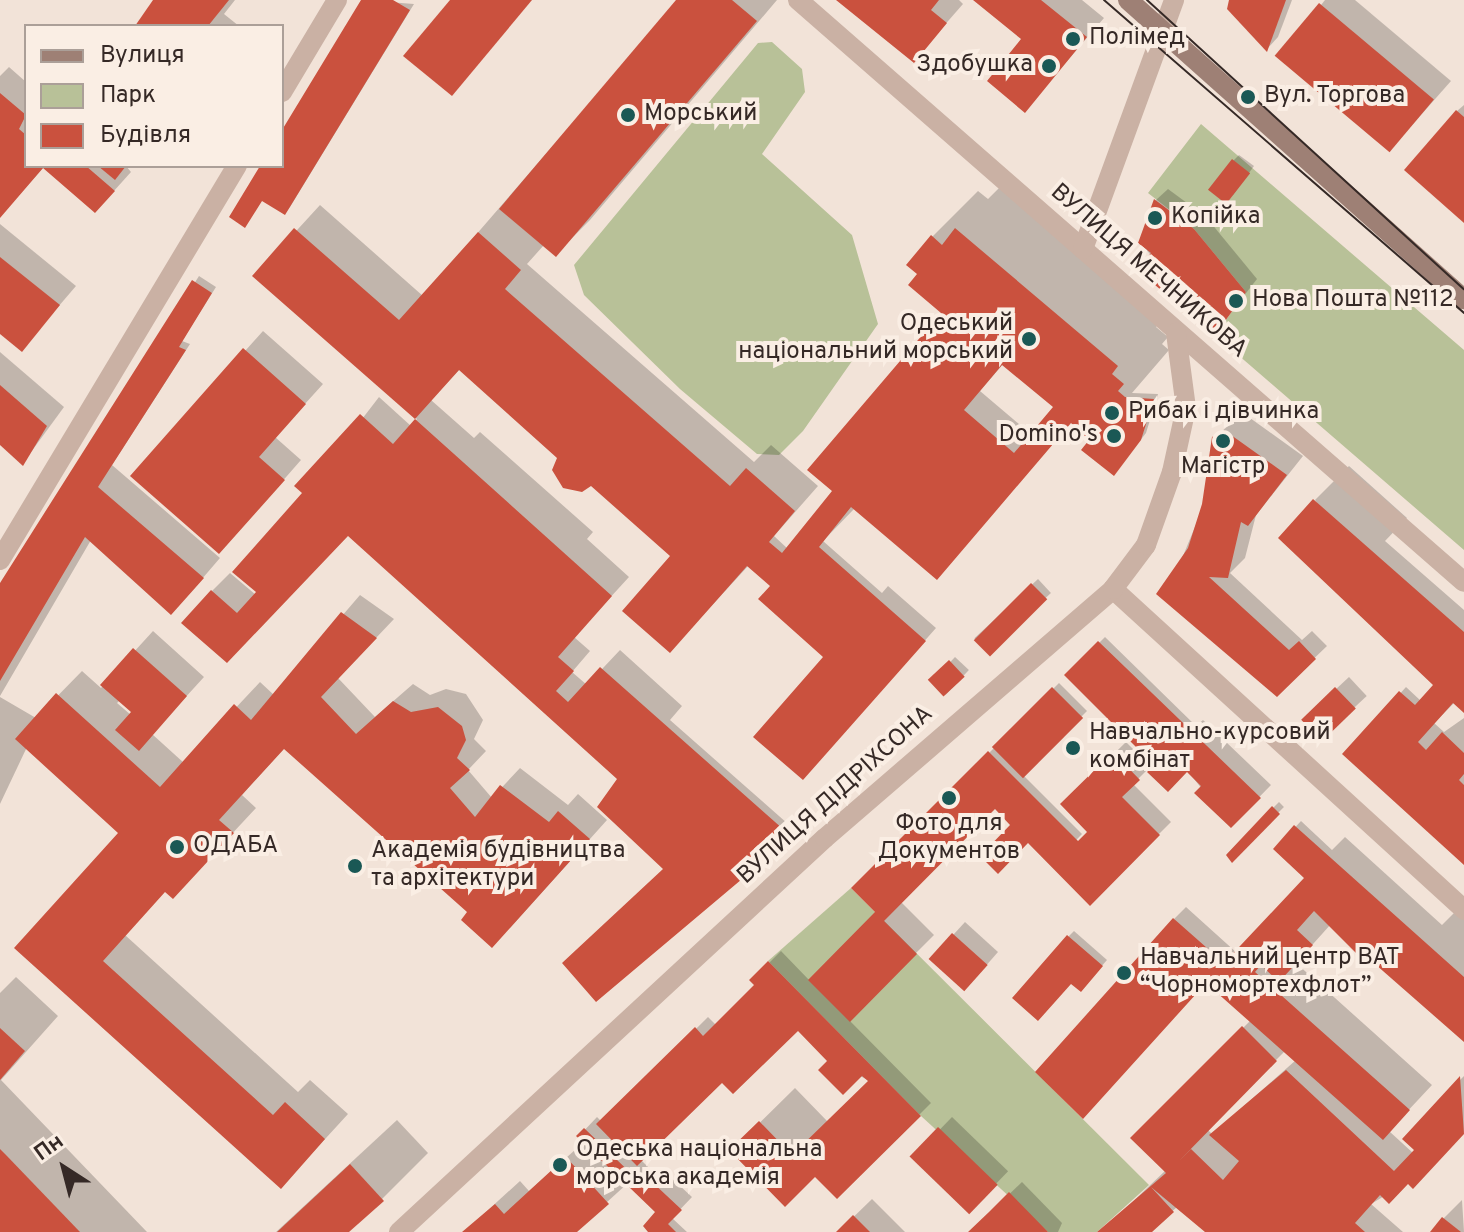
<!DOCTYPE html>
<meta charset="utf-8">
<style>
body{margin:0}
#map{position:relative;width:1464px;height:1232px;overflow:hidden;background:#f2e3d8;font-family:Overpass,sans-serif}
div>[style]{position:absolute}
[style*='--x']{left:calc(var(--x)*1px);top:calc(var(--y)*1px);width:calc(var(--w)*1px);rotate:calc(var(--a)*1deg)}
.green>*{inset:0;background:#b8c198}
.shadow>*{inset:0;background:#0003;transform-origin:0 0}
.building>*{inset:0;background:#ca513e;transform-origin:0 0}
.street>*{height:20px;margin:-10px;padding:0 10px;transform-origin:10px;border-radius:10px;background:#cab1a4}
.secondary>*{height:20px;margin:-10px;padding:0 10px;transform-origin:10px;border-radius:10px;background:#9e8075}
.tram>*{height:2px;margin:-1px;padding:0 1px;transform-origin:1px;border-radius:1px;background:#352926}
.dots>*{width:22px;height:22px;translate:-50% -50%;box-sizing:border-box;border:4px solid #faeee4;border-radius:50%}
span{translate:-50% -50%;white-space:nowrap;text-align:center;line-height:1.15;-webkit-text-stroke:8px #faeee4;paint-order:stroke}
.poi-label{font-size:24px;color:#352926}
.left{translate:0 -50%;text-align:left}
.right{translate:-100% -50%;text-align:right}
.street-label{font-size:24px;color:#352926}
.legend{position:absolute;left:24px;top:24px;width:260px;height:144px;box-sizing:border-box;background:#faeee4;border:2px solid #ab9f98;margin:0;padding:10px 14px;list-style:none;font-size:24px;color:#352926}
.legend li{display:flex;align-items:center;gap:16px;height:40px}
.legend b{width:40px;border:2px solid #ab9f98}
.north{position:absolute;left:24px;top:1128px;width:80px;height:80px;-webkit-text-stroke:6px #faeee4;paint-order:stroke;rotate:324deg;font-size:22px;font-weight:700;line-height:32px;text-align:center;color:#352926}
.north::after{content:'';display:block;margin:auto;width:28px;height:36px;background:#352926;clip-path:polygon(50% 0,100% 100%,50% 72%,0 100%)}
</style>
<div id="map">
<div class="green">
<i style="clip-path:polygon(772px 42px,802px 69px,805px 92px,762px 154px,852px 235px,878px 324px,803px 431px,779px 455px,757px 454px,680px 389px,584px 295px,574px 265px,758px 43px)"></i>
<i style="clip-path:polygon(1201px 124px,1464px 350px,1464px 550px,1215px 335px,1246px 292px,1194px 229px,1148px 193px)"></i>
<i style="clip-path:polygon(851px 888px,1149px 1185px,1097px 1232px,1048px 1232px,921px 1116px,768px 961px)"></i>
</div>
<div class="shadow">
<i style="clip-path:polygon(156px 0,235px 0,224px 14px,239px 26px,139px 26px)"></i>
<i style="clip-path:polygon(363px 0,414px 4px,290px 207px,285px 213px,263px 199px,245px 225px,262px 166px,282px 166px,282px 134px)"></i>
<i style="clip-path:polygon(evenodd,679px 0,777px 0,590px 220px,556px 254px,544px 245px,527px 264px,754px 462px,771px 445px,818px 486px,774px 536px,788px 549px,835px 491px,944px 313px,920px 274px,932px 237px,978px 191px,988px 199px,1003px 184px,1163px 319px,1156px 327px,1168px 337px,1162px 344px,1169px 350px,1132px 393px,1158px 394px,1146px 433px,1119px 468px,1072px 421px,937px 578px,855px 508px,823px 541px,882px 593px,888px 586px,936px 628px,814px 766px,826px 656px,773px 586px,749px 565px,670px 651px,673px 556px,460px 369px,431px 400px,474px 438px,480px 432px,593px 532px,587px 539px,629px 577px,574px 637px,590px 651px,572px 672px,587px 685px,620px 650px,682px 706px,670px 720px,796px 831px,664px 868px,619px 780px,378px 501px,245px 642px,212px 591px,230px 573px,256px 595px,305px 493px,379px 397px,411px 426px,417px 419px,255px 276px,320px 205px,423px 296px,679px 0,1004px 363px,1055px 407px,1032px 435px,980px 391px,1004px 363px)"></i>
<i style="clip-path:polygon(840px 0,959px 0,963px 4px,914px 60px)"></i>
<i style="clip-path:polygon(976px 0,1082px 0,1104px 18px,1025px 110px,1024px 39px)"></i>
<i style="clip-path:polygon(1231px 0,1292px 0,1278px 37px,1267px 49px)"></i>
<i style="clip-path:polygon(1325px 0,1355px 0,1451px 81px,1390px 150px,1321px 5px)"></i>
<i style="clip-path:polygon(9px 67px,26px 82px,26px 166px,126px 166px,131px 172px,113px 192px,44px 167px,0 216px,0 76px)"></i>
<i style="clip-path:polygon(1464px 105px,1464px 220px,1457px 111px)"></i>
<i style="clip-path:polygon(1239px 155px,1254px 166px,1233px 195px,1233px 161px)"></i>
<i style="clip-path:polygon(1168px 189px,1206px 217px,1257px 279px,1215px 333px,1140px 242px,1156px 200px)"></i>
<i style="clip-path:polygon(0 224px,76px 286px,22px 349px,0 332px)"></i>
<i style="clip-path:polygon(199px 276px,216px 287px,182px 341px,190px 344px,112px 465px,220px 558px,189px 594px,91px 540px,0 696px,0 588px)"></i>
<i style="clip-path:polygon(263px 331px,323px 384px,275px 437px,301px 460px,237px 533px,133px 476px)"></i>
<i style="clip-path:polygon(0 352px,64px 407px,23px 463px,0 442px)"></i>
<i style="clip-path:polygon(1243px 413px,1303px 456px,1256px 515px,1245px 558px,1230px 573px,1302px 640px,1312px 631px,1327px 646px,1277px 694px,1178px 568px,1204px 505px,1214px 438px)"></i>
<i style="clip-path:polygon(1349px 466px,1407px 518px,1385px 541px,1464px 610px,1464px 710px,1455px 702px,1434px 723px,1444px 732px,1464px 718px,1464px 862px,1345px 754px,1406px 687px,1421px 701px,1436px 685px,1315px 500px)"></i>
<i style="left:1038px;top:579px;width:19px;height:87px;rotate:47deg"></i>
<i style="clip-path:polygon(evenodd,360px 595px,394px 619px,338px 678px,375px 717px,413px 684px,430px 695px,446px 689px,466px 694px,483px 720px,474px 739px,486px 751px,468px 770px,492px 798px,520px 768px,568px 805px,578px 794px,607px 820px,510px 928px,470px 912px,285px 747px,242px 795px,256px 808px,173px 897px,166px 890px,125px 935px,298px 1092px,310px 1080px,348px 1114px,304px 1162px,17px 947px,121px 833px,27px 747px,0 804px,0 697px,36px 718px,82px 671px,101px 688px,153px 631px,204px 677px,152px 734px,184px 763px,260px 682px,274px 695px,360px 595px,120px 700px,134px 712px,131px 715px,117px 703px,120px 700px)"></i>
<i style="clip-path:polygon(1105px 637px,1196px 726px,1203px 720px,1271px 785px,1231px 826px,1187px 770px,1168px 789px,1148px 769px,1133px 784px,1171px 822px,1090px 903px,1090px 832px,1063px 804px,1126px 742px,1153px 769px,1157px 765px,1067px 675px)"></i>
<i style="left:955px;top:657px;width:19px;height:34px;rotate:43deg"></i>
<i style="left:1349px;top:677px;width:26px;height:62px;rotate:47deg"></i>
<i style="clip-path:polygon(1059px 683px,1087px 711px,1023px 775px,1082px 834px,1053px 864px,995px 807px,900px 901px,934px 935px,849px 1020px,931px 1103px,837px 1197px,815px 1174px,732px 1150px,795px 1088px,828px 1122px,870px 1081px,830px 1061px,798px 1028px,722px 1080px,641px 1160px,658px 1177px,664px 1171px,692px 1197px,672px 1218px,687px 1232px,651px 1232px,658px 1212px,628px 1183px,574px 1232px,464px 1232px,520px 1181px,529px 1191px,585px 1141px,579px 1136px,597px 1117px,602px 1122px,708px 1017px,716px 1025px,757px 985px,752px 980px,781px 951px,810px 981px,878px 912px,854px 888px)"></i>
<i style="left:1279px;top:802px;width:7px;height:74px;rotate:45deg"></i>
<i style="clip-path:polygon(evenodd,1301px 821px,1332px 850px,1345px 837px,1442px 925px,1458px 909px,1464px 914px,1464px 1039px,1331px 924px,1296px 963px,1432px 1085px,1389px 1131px,1413px 1153px,1442px 1098px,1464px 1076px,1464px 1132px,1431px 1168px,1371px 1204px,1403px 1232px,1206px 1232px,1177px 1207px,1149px 1232px,1101px 1232px,1166px 1170px,1133px 1138px,1251px 1020px,1174px 919px,1186px 907px,1237px 953px,1306px 877px,1275px 849px,1301px 821px,1285px 1051px,1296px 1060px,1212px 1134px,1207px 1129px,1285px 1051px)"></i>
<i style="clip-path:polygon(965px 922px,998px 952px,977px 976px,932px 958px)"></i>
<i style="clip-path:polygon(1074px 931px,1107px 960px,1086px 984px,1071px 982px,1069px 936px)"></i>
<i style="clip-path:polygon(16px 977px,58px 1016px,1px 1080px,147px 1232px,0 1232px,0 993px)"></i>
<i style="left:952px;top:1117px;width:78px;height:56px;rotate:44deg"></i>
<i style="clip-path:polygon(397px 1120px,428px 1153px,382px 1199px,347px 1232px,276px 1232px)"></i>
<i style="clip-path:polygon(1022px 1182px,1062px 1223px,1058px 1232px,970px 1232px)"></i>
<i style="clip-path:polygon(872px 1199px,905px 1232px,838px 1232px)"></i>
<i style="clip-path:polygon(1462px 1200px,1464px 1232px,1432px 1232px,1444px 1218px)"></i>
</div>
<div class="building">
<i style="clip-path:polygon(153px 0,229px 0,208px 26px,135px 26px)"></i>
<i style="clip-path:polygon(361px 0,393px 0,410px 10px,285px 215px,262px 201px,245px 228px,229px 217px,260px 166px,282px 166px,282px 130px)"></i>
<i style="clip-path:polygon(450px 0,532px 0,452px 96px,403px 56px)"></i>
<i style="clip-path:polygon(676px 0,732px 0,757px 21px,556px 257px,499px 209px)"></i>
<i style="clip-path:polygon(836px 0,939px 0,931px 10px,947px 23px,914px 63px)"></i>
<i style="clip-path:polygon(973px 0,1041px 0,1087px 37px,1025px 113px,987px 81px,1021px 39px)"></i>
<i style="clip-path:polygon(1229px 0,1286px 0,1267px 52px,1227px 9px)"></i>
<i style="left:1319px;top:3px;width:150px;height:69px;rotate:40deg"></i>
<i style="clip-path:polygon(0 93px,26px 115px,19px 129px,26px 135px,26px 166px,86px 166px,115px 191px,95px 213px,43px 168px,0 218px)"></i>
<i style="clip-path:polygon(1456px 110px,1464px 117px,1464px 223px,1404px 170px)"></i>
<i style="left:1232px;top:159px;width:23px;height:39px;rotate:38deg"></i>
<i style="clip-path:polygon(98px 166px,126px 166px,115px 180px)"></i>
<i style="clip-path:polygon(1154px 199px,1194px 229px,1246px 292px,1215px 335px,1137px 270px,1151px 253px,1138px 243px)"></i>
<i style="clip-path:polygon(evenodd,294px 228px,399px 320px,478px 232px,521px 270px,505px 289px,730px 486px,746px 468px,795px 511px,769px 542px,782px 553px,832px 491px,807px 470px,941px 313px,908px 285px,917px 274px,906px 265px,931px 235px,942px 245px,955px 228px,1118px 366px,1112px 374px,1124px 384px,1118px 391px,1125px 397px,1154px 399px,1141px 440px,1114px 476px,1081px 450px,1089px 440px,1071px 423px,937px 580px,851px 507px,819px 547px,926px 641px,803px 780px,753px 737px,823px 657px,758px 599px,770px 586px,747px 566px,670px 653px,622px 611px,670px 556px,591px 486px,582px 492px,563px 488px,552px 470px,557px 458px,459px 370px,415px 419px,252px 276px,294px 228px,1002px 365px,1053px 407px,1014px 453px,964px 410px,1002px 365px)"></i>
<i style="clip-path:polygon(0 257px,60px 305px,22px 352px,0 334px)"></i>
<i style="clip-path:polygon(192px 280px,212px 293px,179px 347px,186px 350px,98px 487px,204px 578px,171px 615px,85px 537px,0 681px,0 583px)"></i>
<i style="clip-path:polygon(243px 348px,306px 404px,259px 457px,285px 480px,219px 554px,130px 476px)"></i>
<i style="clip-path:polygon(0 385px,47px 426px,23px 466px,0 445px)"></i>
<i style="clip-path:polygon(360px 414px,393px 444px,415px 419px,612px 596px,558px 657px,574px 671px,556px 691px,568px 702px,600px 667px,792px 837px,596px 1002px,562px 963px,663px 869px,597px 807px,617px 779px,348px 536px,227px 663px,181px 623px,211px 590px,237px 613px,256px 592px,232px 572px,302px 493px,294px 486px)"></i>
<i style="clip-path:polygon(1224px 430px,1287px 475px,1248px 526px,1241px 522px,1228px 578px,1209px 577px,1289px 650px,1299px 641px,1316px 659px,1277px 697px,1156px 594px,1188px 548px,1202px 504px,1212px 437px)"></i>
<i style="clip-path:polygon(1313px 499px,1464px 632px,1464px 713px,1453px 703px,1418px 742px,1426px 750px,1442px 732px,1464px 753px,1464px 774px,1459px 780px,1464px 785px,1464px 865px,1342px 754px,1399px 691px,1415px 705px,1433px 685px,1278px 538px)"></i>
<i style="left:1031px;top:583px;width:23px;height:81px;rotate:45deg"></i>
<i style="clip-path:polygon(341px 612px,377px 638px,321px 697px,356px 734px,393px 701px,411px 712px,438px 707px,462px 726px,466px 740px,457px 758px,470px 770px,450px 788px,475px 817px,500px 785px,549px 822px,558px 811px,590px 839px,492px 948px,461px 920px,467px 912px,284px 749px,219px 820px,234px 833px,173px 899px,165px 892px,103px 961px,273px 1115px,285px 1102px,325px 1139px,281px 1189px,14px 948px,118px 833px,15px 739px,56px 693px,160px 787px,234px 704px,251px 720px)"></i>
<i style="clip-path:polygon(1098px 641px,1261px 798px,1231px 828px,1194px 793px,1201px 786px,1187px 772px,1168px 792px,1147px 772px,1154px 765px,1064px 675px)"></i>
<i style="clip-path:polygon(133px 648px,187px 696px,139px 751px,115px 730px,131px 712px,100px 685px)"></i>
<i style="left:949px;top:660px;width:23px;height:29px;rotate:47deg"></i>
<i style="left:1052px;top:687px;width:44px;height:85px;rotate:45deg"></i>
<i style="left:1335px;top:687px;width:30px;height:47px;rotate:46deg"></i>
<i style="clip-path:polygon(988px 751px,1078px 841px,1087px 832px,1060px 804px,1113px 752px,1140px 780px,1122px 797px,1160px 835px,1090px 906px,1028px 843px,998px 874px,980px 856px,1010px 825px,995px 809px,884px 921px,917px 954px,850px 1022px,808px 980px,875px 912px,851px 888px)"></i>
<i style="clip-path:polygon(1272px 806px,1280px 814px,1232px 863px,1226px 855px)"></i>
<i style="clip-path:polygon(1294px 825px,1464px 977px,1464px 1042px,1367px 957px,1364px 961px,1314px 911px,1297px 930px,1313px 945px,1279px 982px,1261px 965px,1255px 972px,1410px 1110px,1383px 1140px,1206px 983px,1083px 1119px,1035px 1072px,1173px 918px,1224px 963px,1304px 878px,1273px 849px)"></i>
<i style="left:952px;top:933px;width:48px;height:35px;rotate:42deg"></i>
<i style="clip-path:polygon(1067px 935px,1103px 966px,1081px 992px,1071px 984px,1038px 1021px,1012px 998px)"></i>
<i style="clip-path:polygon(768px 961px,921px 1116px,837px 1199px,815px 1177px,785px 1207px,729px 1150px,759px 1121px,792px 1155px,868px 1081px,862px 1076px,843px 1095px,818px 1070px,827px 1061px,798px 1031px,733px 1094px,722px 1083px,637px 1166px,596px 1124px,695px 1027px,703px 1036px,754px 985px,749px 980px)"></i>
<i style="clip-path:polygon(1242px 1026px,1277px 1061px,1180px 1160px,1191px 1149px,1223px 1180px,1239px 1161px,1209px 1135px,1286px 1070px,1394px 1171px,1414px 1150px,1402px 1139px,1460px 1076px,1464px 1134px,1413px 1189px,1408px 1184px,1389px 1204px,1380px 1195px,1355px 1223px,1365px 1232px,1205px 1232px,1151px 1187px,1174px 1212px,1152px 1232px,1097px 1232px,1166px 1173px,1130px 1138px)"></i>
<i style="clip-path:polygon(0 1028px,25px 1051px,0 1080px)"></i>
<i style="left:938px;top:1127px;width:83px;height:41px;rotate:44deg"></i>
<i style="clip-path:polygon(584px 1128px,645px 1187px,651px 1181px,682px 1210px,668px 1224px,676px 1232px,648px 1232px,643px 1226px,655px 1212px,576px 1136px)"></i>
<i style="clip-path:polygon(0 1149px,6px 1155px,80px 1232px,0 1232px)"></i>
<i style="clip-path:polygon(566px 1157px,609px 1204px,577px 1232px,462px 1232px,495px 1204px,504px 1214px)"></i>
<i style="clip-path:polygon(350px 1164px,384px 1201px,349px 1232px,277px 1232px)"></i>
<i style="clip-path:polygon(1009px 1192px,1048px 1232px,968px 1232px,989px 1212px)"></i>
<i style="clip-path:polygon(853px 1215px,870px 1232px,836px 1232px)"></i>
<i style="clip-path:polygon(1442px 1217px,1461px 1232px,1430px 1232px)"></i>
</div>
<div class="street">
<i style="--x:798;--y:0;--w:884;--a:41.15"></i>
<i style="--x:282;--y:92;--w:107;--a:-59.1"></i>
<i style="--x:1083;--y:249;--w:265;--a:-69.9"></i>
<i style="--x:0;--y:560;--w:460;--a:-59"></i>
<i style="--x:1113;--y:589;--w:476;--a:42.4"></i>
<i style="--x:399;--y:1232;--w:580;--a:-42.77"></i>
<i style="--x:825;--y:838;--w:381;--a:-40.8"></i>
<i style="--x:1113;--y:589;--w:55;--a:-53.1"></i>
<i style="--x:1146;--y:545;--w:77;--a:-70.4"></i>
<i style="--x:1172;--y:472;--w:66;--a:-77.7"></i>
<i style="--x:1186;--y:408;--w:76;--a:-97.6"></i>
</div>
<div class="secondary">
<i style="--x:1128;--y:0;--w:450;--a:41.7"></i>
</div>
<div class="tram">
<i style="--x:1104;--y:0;--w:477;--a:41"></i>
<i style="--x:1147;--y:0;--w:429;--a:42.4"></i>
</div>
<div class="dots">
<i style="left:1073px;top:39px;background:#1a5855"></i>
<i style="left:1049px;top:66px;background:#1a5855"></i>
<i style="left:1248px;top:97px;background:#1a5855"></i>
<i style="left:628px;top:115px;background:#1a5855"></i>
<i style="left:1155px;top:218px;background:#1a5855"></i>
<i style="left:1236px;top:301px;background:#1a5855"></i>
<i style="left:1029px;top:339px;background:#1a5855"></i>
<i style="left:1112px;top:413px;background:#1a5855"></i>
<i style="left:1114px;top:436px;background:#1a5855"></i>
<i style="left:1223px;top:441px;background:#1a5855"></i>
<i style="left:1073px;top:748px;background:#1a5855"></i>
<i style="left:949px;top:798px;background:#1a5855"></i>
<i style="left:177px;top:847px;background:#1a5855"></i>
<i style="left:355px;top:866px;background:#1a5855"></i>
<i style="left:1124px;top:973px;background:#1a5855"></i>
<i style="left:560px;top:1165px;background:#1a5855"></i>
</div>
<div class="poi-label">
<span class="left" style="left:1089px;top:39px">Полімед</span>
<span class="right" style="left:1033px;top:66px">Здобушка</span>
<span class="left" style="left:1264px;top:97px">Вул. Торгова</span>
<span class="left" style="left:644px;top:115px">Морський</span>
<span class="left" style="left:1171px;top:218px">Копiйка</span>
<span class="left" style="left:1252px;top:301px">Нова Пошта №112</span>
<span class="right" style="left:1013px;top:339px">Одеський<br>національний морський</span>
<span class="left" style="left:1128px;top:413px">Рибак і дівчинка</span>
<span class="right" style="left:1098px;top:436px">Domino's</span>
<span style="left:1223px;top:468px">Магiстр</span>
<span class="left" style="left:1089px;top:748px">Навчально-курсовий<br>комбінат</span>
<span style="left:949px;top:839px">Фото для<br>Документов</span>
<span class="left" style="left:193px;top:847px">ОДАБА</span>
<span class="left" style="left:371px;top:866px">Академія будівництва<br>та архітектури</span>
<span class="left" style="left:1140px;top:973px">Навчальний центр ВАТ<br>“Чорномортехфлот”</span>
<span class="left" style="left:576px;top:1165px">Одеська національна<br>морська академія</span>
</div>
<div class="street-label">
<span style="left:1148px;top:272px;rotate:41deg">ВУЛИЦЯ МЕЧНИКОВА</span>
<span style="left:836px;top:796px;rotate:-42deg">ВУЛИЦЯ ДІДРІХСОНА</span>
</div>
<ul class="legend">
<li><b style="height:10px;background:#9e8075"></b>Вулиця</li>
<li><b style="height:22px;background:#b8c198"></b>Парк</li>
<li><b style="height:22px;background:#ca513e"></b>Будівля</li>
</ul>
<div class="north">Пн</div>
</div>
